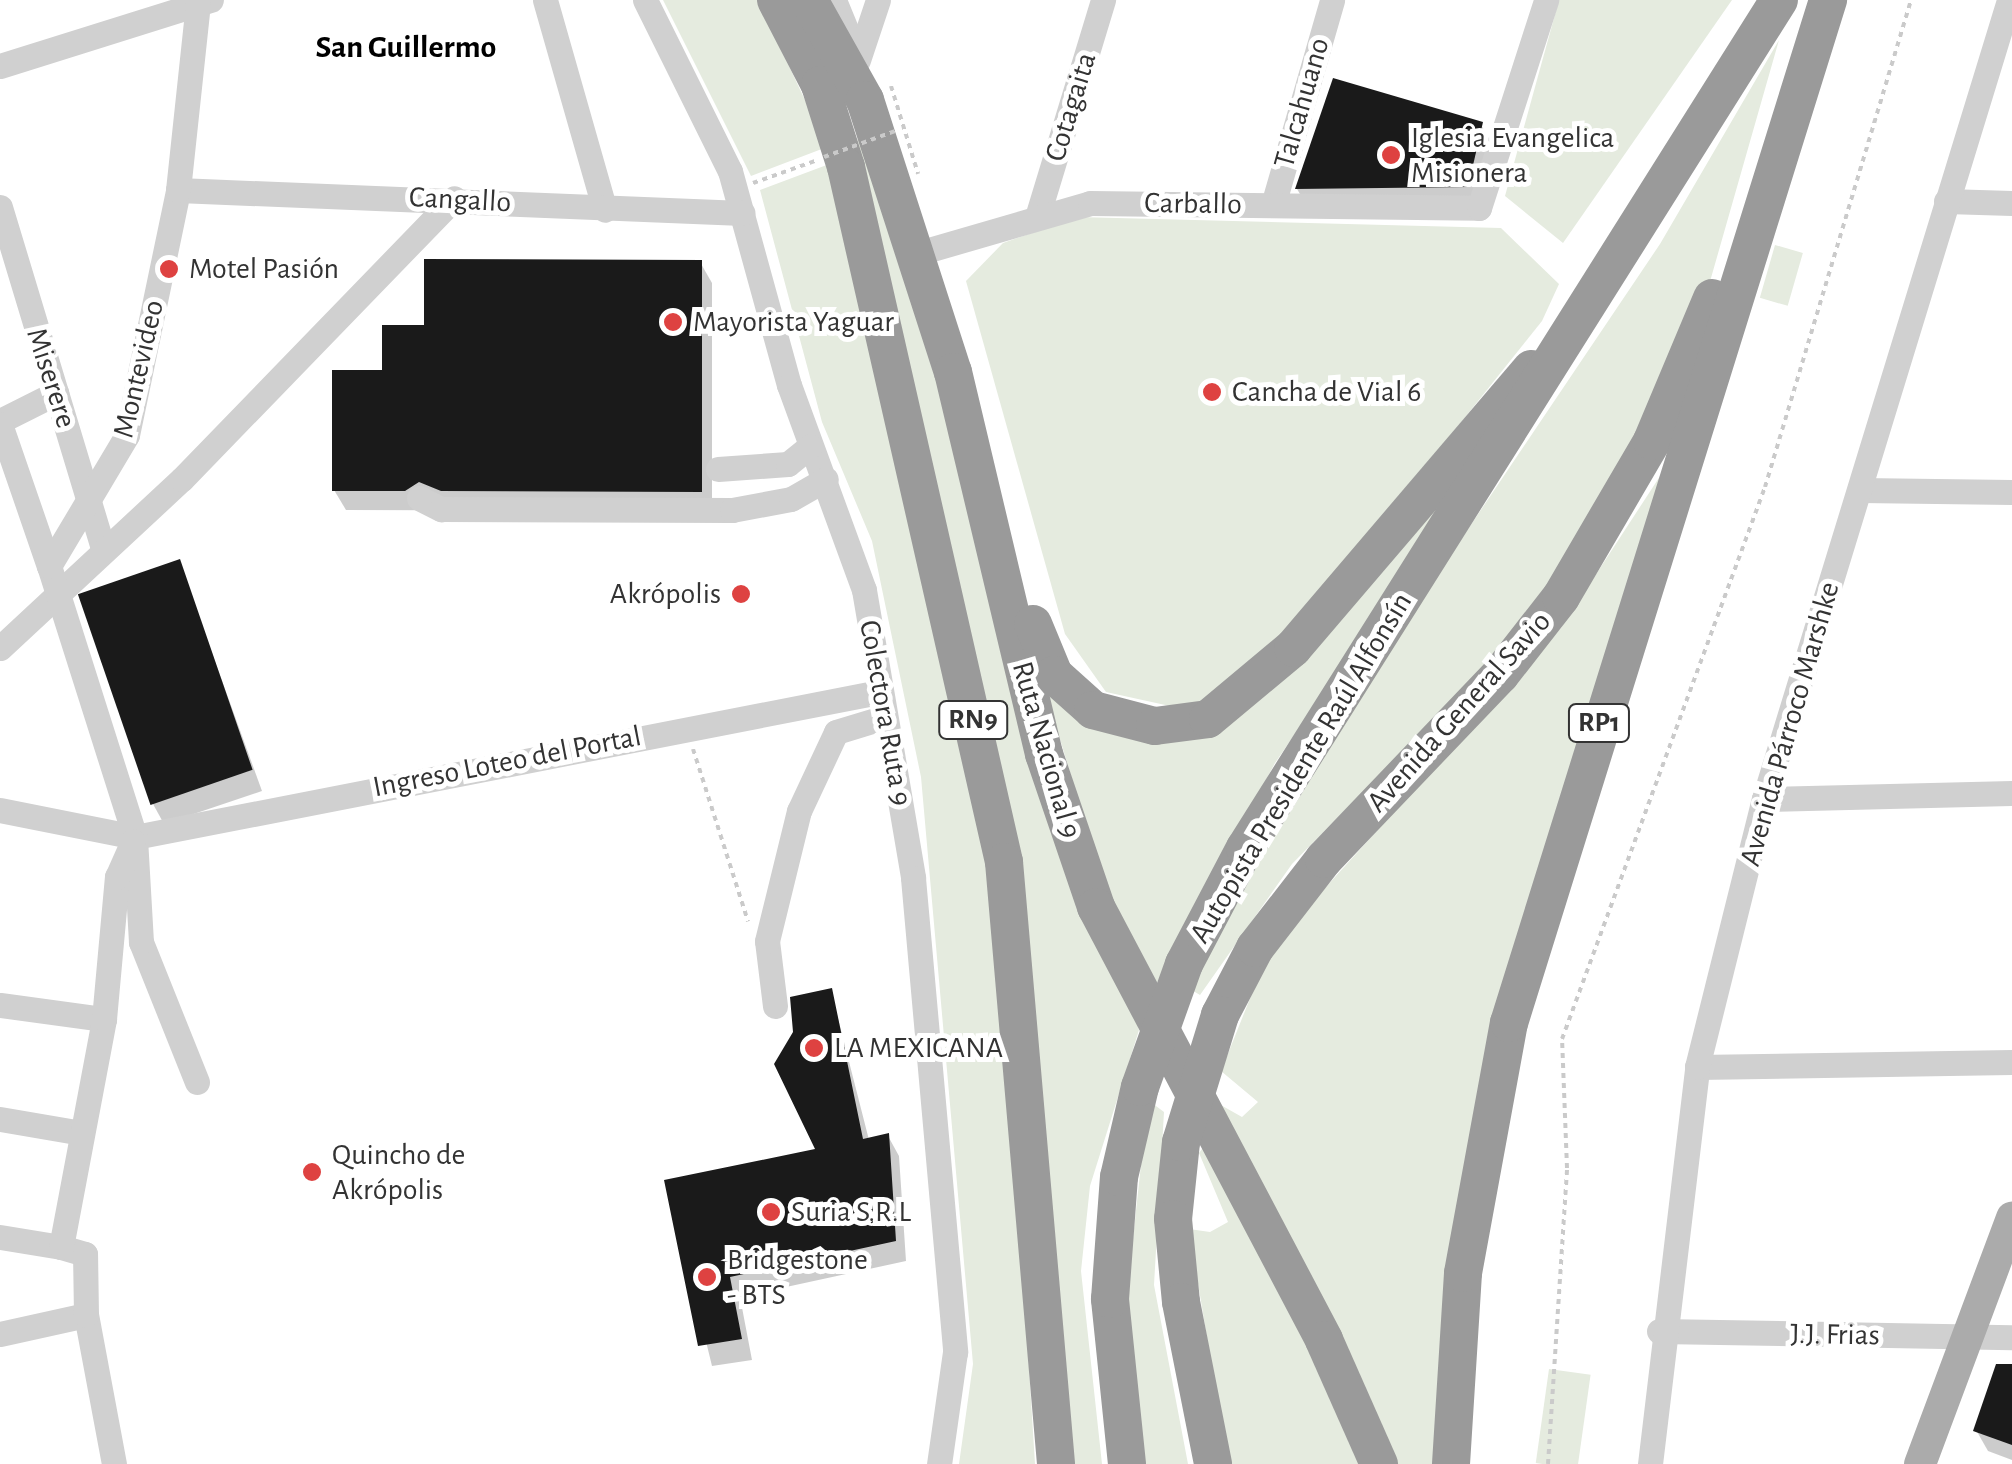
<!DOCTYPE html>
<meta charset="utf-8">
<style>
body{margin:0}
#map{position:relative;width:2012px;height:1464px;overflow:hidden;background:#fff;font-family:"Alegreya Sans",sans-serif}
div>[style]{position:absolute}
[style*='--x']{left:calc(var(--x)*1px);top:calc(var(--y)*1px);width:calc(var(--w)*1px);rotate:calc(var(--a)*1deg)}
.green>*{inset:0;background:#e5ebdf;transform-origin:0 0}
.shadow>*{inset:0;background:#0003}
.building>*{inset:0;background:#1a1a1a;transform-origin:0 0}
.path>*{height:4px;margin-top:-2px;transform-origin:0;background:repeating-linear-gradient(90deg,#cacaca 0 5px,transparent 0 10px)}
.minor>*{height:25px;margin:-12.5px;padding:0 12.5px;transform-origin:12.5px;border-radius:12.5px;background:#d0d0d0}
.major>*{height:32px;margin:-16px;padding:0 16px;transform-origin:16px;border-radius:16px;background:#ababab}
.highway>*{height:38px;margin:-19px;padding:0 19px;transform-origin:19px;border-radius:19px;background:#9a9a9a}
.path-bridge>*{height:4px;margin-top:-2px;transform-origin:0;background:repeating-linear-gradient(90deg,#cacaca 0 5px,transparent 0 10px)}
.highway-bridge>*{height:38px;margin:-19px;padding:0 19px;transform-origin:19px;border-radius:19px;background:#9a9a9a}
.dots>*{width:28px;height:28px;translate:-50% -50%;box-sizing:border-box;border:5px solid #fff;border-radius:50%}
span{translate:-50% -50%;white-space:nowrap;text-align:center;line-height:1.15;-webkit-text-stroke:10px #fff;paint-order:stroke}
.shield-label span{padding:2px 8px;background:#fff;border:2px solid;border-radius:8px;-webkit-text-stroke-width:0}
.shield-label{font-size:28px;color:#333;font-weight:700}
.street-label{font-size:30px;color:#333}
.poi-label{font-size:30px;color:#333}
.left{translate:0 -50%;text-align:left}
.right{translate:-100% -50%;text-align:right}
.neighbourhood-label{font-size:32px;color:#000;font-weight:700}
</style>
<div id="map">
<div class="green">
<i style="clip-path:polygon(663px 0,758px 0,827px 147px,751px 176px)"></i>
<i style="clip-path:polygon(1559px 0,1732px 0,1563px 243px,1505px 196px)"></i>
<i style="clip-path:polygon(1779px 40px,1707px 292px,1645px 436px,1513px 639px,1292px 864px,1200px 995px,1188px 988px,1328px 737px,1660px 244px)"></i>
<i style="clip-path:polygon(857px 138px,876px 172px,1139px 1030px,1090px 1186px,1081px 1271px,1102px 1464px,1069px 1464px,992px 729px)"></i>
<i style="clip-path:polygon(832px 163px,956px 670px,1005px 983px,1035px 1464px,959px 1464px,973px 1364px,921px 777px,872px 541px,822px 422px,760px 190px)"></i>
<i style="clip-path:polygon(1078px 217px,1501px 228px,1559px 284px,1542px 321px,1324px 594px,1223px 694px,1179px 708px,1106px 692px,1065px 634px,966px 281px,1003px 243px)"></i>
<i style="left:1775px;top:245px;width:29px;height:55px;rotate:16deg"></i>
<i style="clip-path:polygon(1515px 412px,1275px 763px,1153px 990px,1100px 872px,1044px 686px,1198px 733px)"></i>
<i style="clip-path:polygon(1666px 467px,1530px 903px,1439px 1464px,1397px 1464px,1219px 1104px,1242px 1117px,1258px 1102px,1221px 1071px,1261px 971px,1296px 920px,1561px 628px)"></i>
<i style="clip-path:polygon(1148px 1100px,1164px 1112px,1154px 1285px,1188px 1464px,1144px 1464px,1126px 1303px)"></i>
<i style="clip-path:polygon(1205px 1145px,1366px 1464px,1228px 1464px,1189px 1229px,1210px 1232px,1228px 1222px,1199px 1153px)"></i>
<i style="left:1549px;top:1369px;width:42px;height:95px;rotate:8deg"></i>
</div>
<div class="shadow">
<i style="clip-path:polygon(1334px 82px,1481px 125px,1493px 145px,1478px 207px,1309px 209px,1297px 189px)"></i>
<i style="clip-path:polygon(700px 262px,712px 283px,712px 511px,346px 510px,334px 490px,384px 372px,426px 328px)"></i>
<i style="clip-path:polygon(179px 562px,262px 791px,164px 824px,153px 804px)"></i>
<i style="clip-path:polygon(831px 991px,869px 1140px,888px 1136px,899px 1156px,906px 1261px,740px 1297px,752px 1360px,712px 1366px,667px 1182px,819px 1150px)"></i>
<i style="clip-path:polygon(2012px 1366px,2012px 1460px,1988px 1451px,1976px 1430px)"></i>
</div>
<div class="building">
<i style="clip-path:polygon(1333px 78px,1483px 122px,1468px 187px,1295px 189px)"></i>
<i style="clip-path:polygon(424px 259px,702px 260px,702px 492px,441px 491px,419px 482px,405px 491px,332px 491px,332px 370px,382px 370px,382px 325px,424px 325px)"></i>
<i style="left:180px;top:559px;width:223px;height:108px;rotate:71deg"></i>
<i style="clip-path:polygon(832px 988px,863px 1139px,889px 1133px,896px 1241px,730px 1277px,742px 1339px,698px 1346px,664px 1180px,815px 1149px,774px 1064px,793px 1032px,790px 997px)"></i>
<i style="clip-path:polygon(1996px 1364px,2012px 1364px,2012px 1445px,1973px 1431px)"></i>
</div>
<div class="path">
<i style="--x:891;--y:86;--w:92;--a:72.9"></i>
<i style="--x:753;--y:183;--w:66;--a:-19.5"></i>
<i style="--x:693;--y:749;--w:181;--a:72.3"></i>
<i style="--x:1548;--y:1464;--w:297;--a:-86.3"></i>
<i style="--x:1567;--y:1168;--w:129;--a:-92.2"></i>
<i style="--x:1562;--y:1039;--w:588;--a:-69.81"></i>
<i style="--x:1765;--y:487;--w:508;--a:-73.31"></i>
</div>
<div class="minor">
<i style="--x:545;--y:0;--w:218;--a:74.1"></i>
<i style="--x:645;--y:0;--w:191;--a:63.6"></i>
<i style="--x:730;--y:171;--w:222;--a:74.6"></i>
<i style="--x:789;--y:385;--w:218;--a:69.9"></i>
<i style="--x:864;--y:590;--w:292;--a:80.3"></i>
<i style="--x:913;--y:878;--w:476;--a:84.9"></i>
<i style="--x:955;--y:1352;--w:113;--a:98.1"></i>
<i style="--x:834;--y:0;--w:61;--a:67.7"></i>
<i style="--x:858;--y:60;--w:63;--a:-71.6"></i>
<i style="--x:0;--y:66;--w:221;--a:-17.4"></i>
<i style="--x:178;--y:190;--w:565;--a:2.33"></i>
<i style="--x:1946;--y:201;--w:66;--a:1.7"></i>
<i style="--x:1273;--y:205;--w:213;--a:-73.9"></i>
<i style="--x:0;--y:207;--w:356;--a:73.2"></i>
<i style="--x:1038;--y:214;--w:224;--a:-73.1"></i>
<i style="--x:915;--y:254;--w:182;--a:-16.2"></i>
<i style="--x:1090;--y:203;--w:389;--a:0.7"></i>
<i style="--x:1479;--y:208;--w:219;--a:-72.1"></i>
<i style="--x:0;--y:421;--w:63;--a:-26.6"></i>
<i style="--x:0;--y:424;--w:150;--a:71"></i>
<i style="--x:718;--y:469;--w:70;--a:-4.1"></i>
<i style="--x:788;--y:464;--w:28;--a:-39"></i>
<i style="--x:1860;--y:490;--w:152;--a:0.8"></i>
<i style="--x:419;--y:498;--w:25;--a:27"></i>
<i style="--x:441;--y:509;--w:291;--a:0.2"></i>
<i style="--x:732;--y:510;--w:60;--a:-10.6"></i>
<i style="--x:791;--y:499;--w:40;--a:-29.7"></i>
<i style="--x:0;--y:648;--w:248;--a:-42.9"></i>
<i style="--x:182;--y:479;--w:391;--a:-45.9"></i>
<i style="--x:1764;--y:799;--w:248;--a:-1.4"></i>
<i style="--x:0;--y:810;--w:138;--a:11.3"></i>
<i style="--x:135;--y:837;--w:758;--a:-11.03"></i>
<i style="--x:0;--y:1005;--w:105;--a:7.7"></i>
<i style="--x:775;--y:1006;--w:65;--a:-97"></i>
<i style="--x:767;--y:941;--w:134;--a:-76.2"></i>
<i style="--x:799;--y:811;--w:87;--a:-64.9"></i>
<i style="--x:836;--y:732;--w:51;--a:-17"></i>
<i style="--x:1697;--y:1067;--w:315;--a:-0.9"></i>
<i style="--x:197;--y:1082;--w:151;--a:-111.8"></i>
<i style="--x:141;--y:942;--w:105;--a:-93.3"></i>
<i style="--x:135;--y:837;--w:284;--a:-107.6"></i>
<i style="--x:49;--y:566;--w:152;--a:-59.2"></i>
<i style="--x:127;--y:435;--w:250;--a:-78.2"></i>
<i style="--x:178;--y:190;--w:187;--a:-83.9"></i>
<i style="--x:0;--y:1119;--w:83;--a:9.7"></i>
<i style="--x:0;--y:1237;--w:62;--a:9.3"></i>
<i style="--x:1659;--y:1331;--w:353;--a:1"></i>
<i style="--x:0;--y:1334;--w:88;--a:-12.5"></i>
<i style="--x:114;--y:1464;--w:152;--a:-100.6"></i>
<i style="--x:86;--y:1315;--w:61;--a:-90.9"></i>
<i style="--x:85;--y:1254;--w:25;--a:-164"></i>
<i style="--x:61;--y:1247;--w:232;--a:-79.3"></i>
<i style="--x:104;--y:1019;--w:143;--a:-84.8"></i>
<i style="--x:117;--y:877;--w:39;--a:-66"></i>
<i style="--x:1650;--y:1464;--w:400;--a:-83.2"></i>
<i style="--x:1697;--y:1067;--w:276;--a:-76"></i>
<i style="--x:1764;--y:799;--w:836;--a:-72.95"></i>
</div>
<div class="major">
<i style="--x:1920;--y:1464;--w:263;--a:-69.5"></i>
</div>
<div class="highway">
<i style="--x:776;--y:0;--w:96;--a:62.6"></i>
<i style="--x:820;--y:85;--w:86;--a:72.4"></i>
<i style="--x:846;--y:167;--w:713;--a:77.19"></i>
<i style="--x:1004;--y:862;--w:604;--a:85.06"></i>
<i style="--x:809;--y:0;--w:115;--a:60.8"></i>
<i style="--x:865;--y:100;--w:286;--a:72.1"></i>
<i style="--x:953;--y:372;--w:393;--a:76.6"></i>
<i style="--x:1044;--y:754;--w:162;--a:71.2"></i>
<i style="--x:1096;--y:907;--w:489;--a:62.2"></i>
<i style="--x:1324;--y:1340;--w:136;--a:66.1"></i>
<i style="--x:1033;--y:624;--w:55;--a:67.6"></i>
<i style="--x:1054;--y:675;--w:52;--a:41.9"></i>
<i style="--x:1093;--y:710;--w:64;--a:14.5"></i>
<i style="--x:1155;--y:726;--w:53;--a:-7.5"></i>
<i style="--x:1208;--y:719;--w:111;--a:-39.9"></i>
<i style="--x:1293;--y:648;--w:367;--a:-49.5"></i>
<i style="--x:1184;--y:964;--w:131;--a:-62.3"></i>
<i style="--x:1245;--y:848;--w:1002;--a:-57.8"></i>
<i style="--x:1220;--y:1015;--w:76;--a:-62.4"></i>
<i style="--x:1255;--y:948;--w:113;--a:-52.2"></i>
<i style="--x:1324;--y:859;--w:255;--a:-46.3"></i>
<i style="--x:1500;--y:675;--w:99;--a:-52"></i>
<i style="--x:1561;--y:597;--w:181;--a:-59.7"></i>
<i style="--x:1652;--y:441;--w:155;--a:-67.2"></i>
<i style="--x:1181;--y:1142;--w:77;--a:95.9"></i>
<i style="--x:1173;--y:1219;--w:83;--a:84.5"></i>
<i style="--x:1181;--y:1302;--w:165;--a:78.8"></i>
<i style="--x:1127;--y:1464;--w:166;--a:-95.9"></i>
<i style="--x:1110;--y:1299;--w:122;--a:-85.8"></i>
<i style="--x:1119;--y:1177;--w:92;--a:-76.9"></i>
<i style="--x:1451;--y:1464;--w:191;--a:-86.4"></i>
<i style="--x:1463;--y:1273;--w:254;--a:-79.6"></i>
<i style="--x:1509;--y:1023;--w:1072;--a:-72.68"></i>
</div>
<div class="path-bridge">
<i style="--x:824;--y:157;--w:79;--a:-20"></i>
</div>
<div class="highway-bridge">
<i style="--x:1140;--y:1087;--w:131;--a:-70.3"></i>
<i style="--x:1181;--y:1142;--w:133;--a:-72.9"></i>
</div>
<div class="dots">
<i style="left:1391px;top:155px;background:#de4241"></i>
<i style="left:169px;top:269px;background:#de4241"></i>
<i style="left:673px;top:322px;background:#de4241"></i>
<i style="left:1212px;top:392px;background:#de4241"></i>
<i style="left:741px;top:594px;background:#de4241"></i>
<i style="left:814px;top:1048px;background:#de4241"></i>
<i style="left:312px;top:1172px;background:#de4241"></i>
<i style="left:771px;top:1212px;background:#de4241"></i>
<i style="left:707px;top:1277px;background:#de4241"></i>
</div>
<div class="shield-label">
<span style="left:973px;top:720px">RN9</span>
<span style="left:1599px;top:723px">RP1</span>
</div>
<div class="street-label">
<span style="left:1302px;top:103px;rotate:-74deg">Talcahuano</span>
<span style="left:1071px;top:107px;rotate:-73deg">Cotagaita</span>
<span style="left:460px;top:200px;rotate:3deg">Cangallo</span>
<span style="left:1193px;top:204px;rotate:1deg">Carballo</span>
<span style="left:139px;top:369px;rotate:-77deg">Montevideo</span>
<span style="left:51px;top:378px;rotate:72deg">Miserere</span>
<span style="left:1459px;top:712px;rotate:-48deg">Avenida General Savio</span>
<span style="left:885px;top:713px;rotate:80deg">Colectora Ruta 9</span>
<span style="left:1790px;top:724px;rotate:-74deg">Avenida Párroco Marshke</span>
<span style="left:1046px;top:750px;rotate:74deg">Ruta Nacional 9</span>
<span style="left:507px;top:762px;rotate:-11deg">Ingreso Loteo del Portal</span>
<span style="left:1301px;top:768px;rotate:-59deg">Autopista Presidente Raúl Alfonsín</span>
<span style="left:1835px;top:1335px;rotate:1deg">J.J. Frias</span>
</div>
<div class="poi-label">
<span class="left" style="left:1411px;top:155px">Iglesia Evangelica<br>Misionera</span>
<span class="left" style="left:189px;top:269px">Motel Pasión</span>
<span class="left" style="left:693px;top:322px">Mayorista Yaguar</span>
<span class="left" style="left:1232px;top:392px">Cancha de Vial 6</span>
<span class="right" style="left:721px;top:594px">Akrópolis</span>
<span class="left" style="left:834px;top:1048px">LA MEXICANA</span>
<span class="left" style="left:332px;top:1172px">Quincho de<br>Akrópolis</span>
<span class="left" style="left:791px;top:1212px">Suria S.R.L</span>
<span class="left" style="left:727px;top:1277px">Bridgestone<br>- BTS</span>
</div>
<div class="neighbourhood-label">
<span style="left:406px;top:47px">San Guillermo</span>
</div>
</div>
